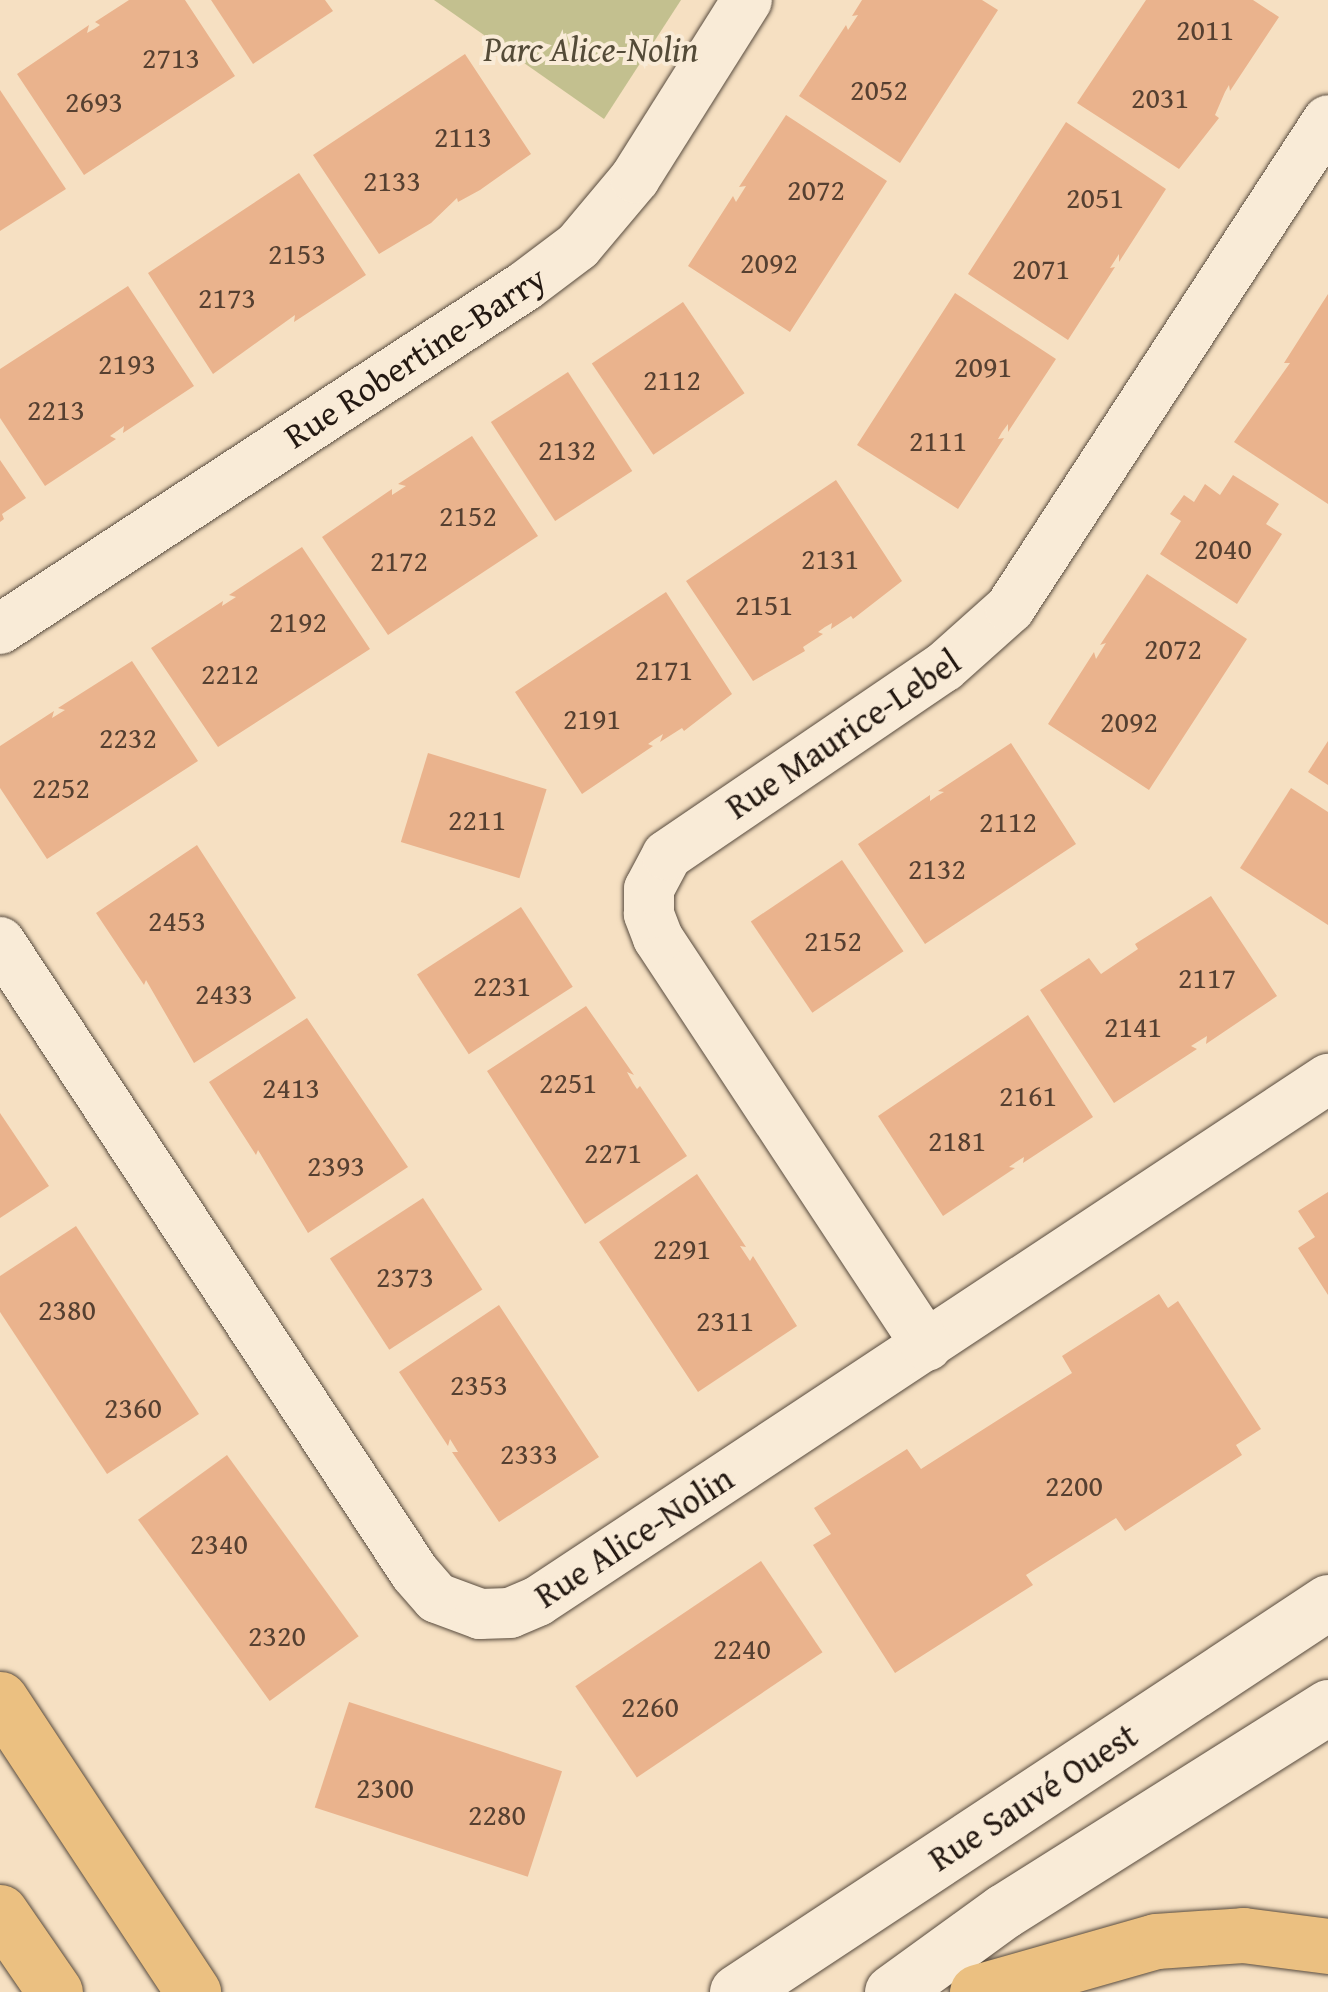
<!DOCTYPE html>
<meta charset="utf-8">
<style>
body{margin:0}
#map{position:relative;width:1328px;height:1992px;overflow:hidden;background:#f6e0c2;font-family:"Gentium Book Plus",serif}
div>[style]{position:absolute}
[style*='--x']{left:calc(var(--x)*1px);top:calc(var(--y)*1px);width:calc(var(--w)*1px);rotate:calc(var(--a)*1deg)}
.green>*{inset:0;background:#c3c08f}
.building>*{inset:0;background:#eab38d;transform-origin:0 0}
.roads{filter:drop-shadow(0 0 2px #584b3e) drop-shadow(0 0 2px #584b3e)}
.minor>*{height:50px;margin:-25px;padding:0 25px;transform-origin:25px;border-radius:25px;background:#f9ebd7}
.secondary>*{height:55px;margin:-27.5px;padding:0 27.5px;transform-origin:27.5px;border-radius:27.5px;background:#f9ebd7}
.motorway>*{height:55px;margin:-27.5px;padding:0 27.5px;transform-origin:27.5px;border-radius:27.5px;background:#ebc081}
span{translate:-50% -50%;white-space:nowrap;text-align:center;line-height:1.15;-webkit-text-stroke:8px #f9ebd7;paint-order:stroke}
.number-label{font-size:30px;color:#564031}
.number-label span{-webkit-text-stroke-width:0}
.park-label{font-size:35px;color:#544b38;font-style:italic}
.street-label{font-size:35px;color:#241912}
</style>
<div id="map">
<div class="green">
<i style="clip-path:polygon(434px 0,681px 0,604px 119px)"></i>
</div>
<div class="building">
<i style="clip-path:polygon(129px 0,185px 0,235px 76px,84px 175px,17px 74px,89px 25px,87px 33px,94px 29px,100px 25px,95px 22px)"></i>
<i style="clip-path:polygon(211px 0,325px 0,333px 11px,253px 64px)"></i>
<i style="clip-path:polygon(862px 0,982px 0,998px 10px,900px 163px,799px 96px,846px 25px,848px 30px,858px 15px,852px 16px)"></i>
<i style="clip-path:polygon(1146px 0,1253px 0,1279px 17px,1230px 91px,1229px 85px,1225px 92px,1215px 115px,1219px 118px,1179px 169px,1077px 103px)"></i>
<i style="clip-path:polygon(465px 54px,531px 154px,480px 190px,458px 202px,457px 198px,431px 223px,379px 254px,313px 155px)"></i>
<i style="clip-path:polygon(0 90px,66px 189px,0 231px)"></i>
<i style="clip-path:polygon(786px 115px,887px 181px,790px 332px,688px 266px,733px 196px,736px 202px,746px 186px,739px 187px)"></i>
<i style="clip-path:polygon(1066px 122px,1166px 189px,1119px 262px,1119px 254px,1110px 268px,1115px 267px,1068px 340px,968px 274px)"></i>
<i style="clip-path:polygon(299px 173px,366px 275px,294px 322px,295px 315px,213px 374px,148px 273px)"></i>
<i style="clip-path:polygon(128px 286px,194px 386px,123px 433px,124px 426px,110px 436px,116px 439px,45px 486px,0 418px,0 369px)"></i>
<i style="clip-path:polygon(955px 293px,1056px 359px,1008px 432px,1008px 424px,1002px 432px,998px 439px,1004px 438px,958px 509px,857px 445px)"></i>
<i style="clip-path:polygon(1328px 294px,1328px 504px,1234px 442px,1290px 363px,1284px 363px)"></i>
<i style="left:683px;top:302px;width:110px;height:110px;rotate:56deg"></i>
<i style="left:568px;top:372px;width:118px;height:92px;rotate:57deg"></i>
<i style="clip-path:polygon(472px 436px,538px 536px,388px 635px,322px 537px,392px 489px,392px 495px,406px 486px,398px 484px)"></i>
<i style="clip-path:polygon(0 460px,26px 498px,2px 514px,4px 519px,0 522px)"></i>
<i style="clip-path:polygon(1233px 475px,1279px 504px,1266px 524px,1282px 534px,1237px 604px,1160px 554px,1181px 521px,1170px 514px,1184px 495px,1194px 502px,1205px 484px,1220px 495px)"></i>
<i style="clip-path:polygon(836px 480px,902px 581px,853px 619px,851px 616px,831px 629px,832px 623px,825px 627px,818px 632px,823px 634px,803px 647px,805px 651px,753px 681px,686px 581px)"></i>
<i style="clip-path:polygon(302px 547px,370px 649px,218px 747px,151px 648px,223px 601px,222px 606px,236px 597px,229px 595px)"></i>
<i style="clip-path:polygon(1147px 574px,1247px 639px,1149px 790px,1048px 724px,1094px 652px,1096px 659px,1106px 643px,1100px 645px)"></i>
<i style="clip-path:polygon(666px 592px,732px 694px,684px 731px,682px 728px,660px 742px,663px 734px,655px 739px,648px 744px,653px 746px,582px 794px,515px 692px)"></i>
<i style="clip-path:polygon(132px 661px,198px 761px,47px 859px,0 788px,0 746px,54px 711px,52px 718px,65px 710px,58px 708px)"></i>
<i style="clip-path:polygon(1328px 741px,1328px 785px,1308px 772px)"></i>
<i style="clip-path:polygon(1011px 743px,1076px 844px,925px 944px,858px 844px,930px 795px,930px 801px,937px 796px,944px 792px,938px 791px)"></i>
<i style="left:428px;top:753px;width:124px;height:93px;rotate:17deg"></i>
<i style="clip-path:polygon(1291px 788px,1328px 812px,1328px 925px,1240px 868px)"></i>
<i style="clip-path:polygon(197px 845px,296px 998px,194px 1063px,146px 980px,144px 985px,96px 913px)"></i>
<i style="left:842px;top:860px;width:110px;height:110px;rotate:56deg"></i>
<i style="clip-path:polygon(1211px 896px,1277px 996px,1206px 1044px,1207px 1036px,1191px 1046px,1197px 1049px,1114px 1103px,1040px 990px,1089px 958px,1101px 974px,1138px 949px,1135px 944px)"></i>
<i style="left:521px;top:907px;width:95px;height:124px;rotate:57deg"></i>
<i style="clip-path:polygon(586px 1006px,634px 1075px,627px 1072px,633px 1083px,637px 1089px,640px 1086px,687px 1156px,585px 1224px,487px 1071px)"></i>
<i style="clip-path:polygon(1028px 1015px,1093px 1117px,1023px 1163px,1024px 1157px,1016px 1162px,1009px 1167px,1015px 1168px,943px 1216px,878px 1116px)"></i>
<i style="clip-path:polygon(307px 1018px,408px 1167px,308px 1233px,258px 1150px,256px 1155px,209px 1082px)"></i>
<i style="clip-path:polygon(0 1113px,49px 1186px,0 1218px)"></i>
<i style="clip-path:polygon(697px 1174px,746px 1247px,740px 1246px,750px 1261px,753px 1256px,797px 1326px,698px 1392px,599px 1242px)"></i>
<i style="clip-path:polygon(1328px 1192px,1328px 1295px,1298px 1248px,1315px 1237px,1298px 1211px)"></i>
<i style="left:423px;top:1198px;width:109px;height:111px;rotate:57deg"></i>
<i style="clip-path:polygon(76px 1226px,199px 1414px,107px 1474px,0 1312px,0 1276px)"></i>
<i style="clip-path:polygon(1159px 1294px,1168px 1308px,1178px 1301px,1261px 1429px,1236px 1445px,1242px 1455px,1125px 1531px,1116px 1518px,1026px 1575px,1033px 1585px,895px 1673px,813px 1545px,831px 1534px,814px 1508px,907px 1449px,921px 1469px,1072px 1373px,1062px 1356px)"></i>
<i style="clip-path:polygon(499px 1305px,599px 1457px,499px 1522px,452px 1452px,458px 1452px,450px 1439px,448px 1446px,399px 1372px)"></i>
<i style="left:227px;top:1455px;width:224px;height:110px;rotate:54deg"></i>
<i style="left:761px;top:1561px;width:110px;height:224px;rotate:56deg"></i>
<i style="left:349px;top:1702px;width:224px;height:111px;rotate:18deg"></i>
</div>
<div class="roads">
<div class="minor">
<i style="--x:0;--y:629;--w:627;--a:-33.16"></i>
<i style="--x:525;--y:286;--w:66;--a:-37"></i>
<i style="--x:578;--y:246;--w:89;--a:-50"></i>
<i style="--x:635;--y:178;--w:210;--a:-57.8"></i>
<i style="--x:0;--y:942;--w:755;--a:56.67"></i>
<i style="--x:415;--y:1573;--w:33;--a:49"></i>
<i style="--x:437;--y:1598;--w:46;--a:20.4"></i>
<i style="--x:480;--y:1614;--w:30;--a:-2"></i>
<i style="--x:510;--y:1613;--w:30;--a:-23"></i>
<i style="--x:538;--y:1601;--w:947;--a:-33.46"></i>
<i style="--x:927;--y:1346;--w:489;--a:-123.4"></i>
<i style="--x:658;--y:938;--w:26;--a:-111"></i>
<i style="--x:649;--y:914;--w:25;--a:-90"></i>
<i style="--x:649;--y:889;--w:38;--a:-62"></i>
<i style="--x:667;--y:855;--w:335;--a:-34.2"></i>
<i style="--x:944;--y:667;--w:89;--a:-41.8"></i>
<i style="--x:1010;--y:608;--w:582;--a:-56.91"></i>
</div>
<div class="secondary">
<i style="--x:737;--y:1992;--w:708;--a:-33.42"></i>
<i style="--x:892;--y:1992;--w:138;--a:-35.9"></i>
<i style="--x:1004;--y:1911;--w:383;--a:-32.2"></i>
</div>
<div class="motorway">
<i style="--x:0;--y:1699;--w:351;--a:56.6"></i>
<i style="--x:0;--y:1912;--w:97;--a:55.5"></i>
<i style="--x:977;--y:1992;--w:186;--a:-15.9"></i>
<i style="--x:1156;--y:1941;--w:87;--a:-3.9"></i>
<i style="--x:1243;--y:1935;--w:86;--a:7.4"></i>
</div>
</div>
<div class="number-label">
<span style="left:1205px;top:29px">2011</span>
<span style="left:171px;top:57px">2713</span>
<span style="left:879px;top:89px">2052</span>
<span style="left:1160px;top:97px">2031</span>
<span style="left:94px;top:101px">2693</span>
<span style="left:463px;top:136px">2113</span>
<span style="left:392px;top:180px">2133</span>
<span style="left:816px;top:189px">2072</span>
<span style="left:1095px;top:197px">2051</span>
<span style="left:297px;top:253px">2153</span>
<span style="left:769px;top:262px">2092</span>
<span style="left:1041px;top:268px">2071</span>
<span style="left:227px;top:297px">2173</span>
<span style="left:127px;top:363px">2193</span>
<span style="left:983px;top:366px">2091</span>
<span style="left:672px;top:379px">2112</span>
<span style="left:56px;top:409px">2213</span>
<span style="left:938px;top:440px">2111</span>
<span style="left:567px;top:449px">2132</span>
<span style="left:468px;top:515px">2152</span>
<span style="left:1223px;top:548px">2040</span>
<span style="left:830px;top:558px">2131</span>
<span style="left:399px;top:560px">2172</span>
<span style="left:764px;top:604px">2151</span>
<span style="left:298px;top:621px">2192</span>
<span style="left:1173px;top:648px">2072</span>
<span style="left:664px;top:669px">2171</span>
<span style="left:230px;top:673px">2212</span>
<span style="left:592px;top:718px">2191</span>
<span style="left:1129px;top:721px">2092</span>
<span style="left:128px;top:737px">2232</span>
<span style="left:61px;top:787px">2252</span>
<span style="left:477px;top:819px">2211</span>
<span style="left:1008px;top:821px">2112</span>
<span style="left:937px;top:868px">2132</span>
<span style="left:177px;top:920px">2453</span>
<span style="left:833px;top:940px">2152</span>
<span style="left:1207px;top:977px">2117</span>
<span style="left:502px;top:985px">2231</span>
<span style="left:224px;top:993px">2433</span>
<span style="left:1133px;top:1026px">2141</span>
<span style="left:568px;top:1082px">2251</span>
<span style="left:291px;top:1087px">2413</span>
<span style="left:1028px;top:1095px">2161</span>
<span style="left:957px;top:1140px">2181</span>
<span style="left:613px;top:1152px">2271</span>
<span style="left:336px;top:1165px">2393</span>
<span style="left:682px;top:1248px">2291</span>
<span style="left:405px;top:1276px">2373</span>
<span style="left:67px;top:1309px">2380</span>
<span style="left:725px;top:1320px">2311</span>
<span style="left:479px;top:1384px">2353</span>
<span style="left:133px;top:1407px">2360</span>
<span style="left:529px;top:1453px">2333</span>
<span style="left:1074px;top:1485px">2200</span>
<span style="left:219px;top:1543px">2340</span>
<span style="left:277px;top:1635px">2320</span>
<span style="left:742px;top:1648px">2240</span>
<span style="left:650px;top:1706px">2260</span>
<span style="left:385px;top:1787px">2300</span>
<span style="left:497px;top:1814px">2280</span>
</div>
<div class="park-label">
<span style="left:591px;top:49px">Parc Alice-Nolin</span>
</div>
<div class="street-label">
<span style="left:415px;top:357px;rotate:-33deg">Rue Robertine-Barry</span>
<span style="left:843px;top:734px;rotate:-34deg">Rue Maurice-Lebel</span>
<span style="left:634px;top:1537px;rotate:-33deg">Rue Alice-Nolin</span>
<span style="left:1033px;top:1797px;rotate:-33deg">Rue Sauvé Ouest</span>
</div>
</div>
